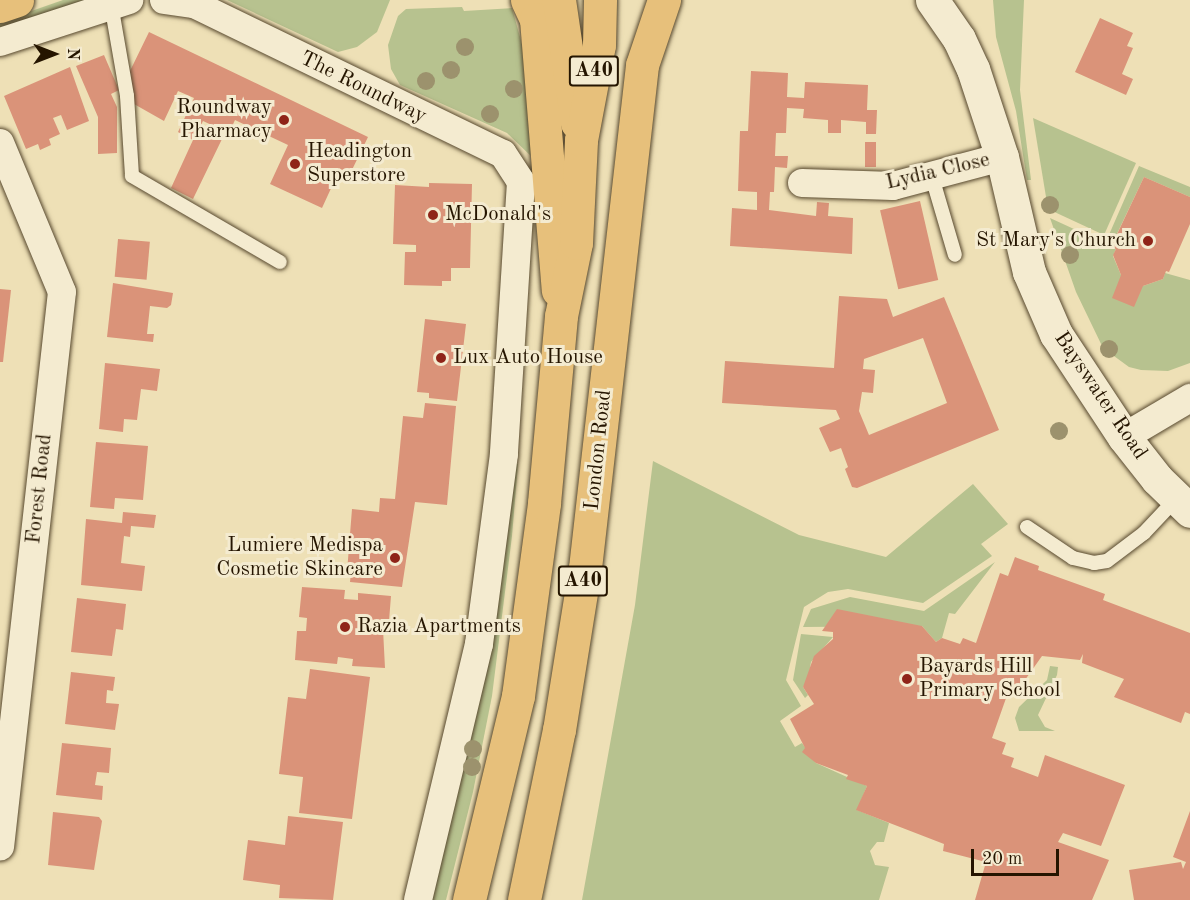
<!DOCTYPE html>
<style>
body{margin:0}
#map{position:relative;width:1190px;height:900px;overflow:hidden;background:#eee0b6;font-family:"Old Standard TT",serif}
div>[style]{position:absolute}
[style*='--x']{left:calc(var(--x)*1px);top:calc(var(--y)*1px);width:calc(var(--w)*1px);rotate:calc(var(--a)*1deg)}
.green>*{inset:0;background:#b7c28f}
.building>*{inset:0;background:#da9379;transform-origin:0 0}
.roads{filter:drop-shadow(0 0 2px #57482e) drop-shadow(0 0 2px #57482e)}
.lane>*{height:14px;margin:-7px;padding:0 7px;transform-origin:7px;border-radius:7px;background:#f4ebd0}
.street>*{height:28px;margin:-14px;padding:0 14px;transform-origin:14px;border-radius:14px;background:#f4ebd0}
.secondary>*{height:33px;margin:-16.5px;padding:0 16.5px;transform-origin:16.5px;border-radius:16.5px;background:#f4ebd0}
.highway>*{height:33px;margin:-16.5px;padding:0 16.5px;transform-origin:16.5px;border-radius:16.5px;background:#e7c07b}
.trees>*{width:18px;height:18px;margin:-9px;border-radius:50%;background:#9c926d}
.dots>*{width:16px;height:16px;translate:-50% -50%;box-sizing:border-box;border:3px solid #f4ebd0;border-radius:50%}
span{translate:-50% -50%;white-space:nowrap;text-align:center;line-height:1.15;-webkit-text-stroke:6px #f4ebd0;paint-order:stroke}
.shield-label span{padding:2px 4px;background:#f4ebd0;border:2px solid;border-radius:4px;-webkit-text-stroke-width:0}
.shield-label{font-size:20px;color:#251500;font-weight:700}
.street-label{font-size:21px;color:#251500}
.poi-label{font-size:21px;color:#251500}
.right{translate:-100% -50%;text-align:right}
.left{translate:0 -50%;text-align:left}
.north{position:absolute;left:24px;top:24px;width:60px;height:60px;-webkit-text-stroke:4px #f4ebd0;paint-order:stroke;rotate:90deg;font-size:16px;font-weight:700;line-height:24px;text-align:center;color:#251500}
.north::after{content:'';display:block;margin:auto;width:21px;height:27px;background:#251500;clip-path:polygon(50% 0,100% 100%,50% 72%,0 100%)}
.scale{position:absolute;left:971px;top:849px;width:88px;height:27px;box-sizing:border-box;border:3px solid #251500;border-top:0;padding-left:8px;font-size:18px;line-height:21px;white-space:nowrap;color:#251500;-webkit-text-stroke:4px #f4ebd0;paint-order:stroke}
</style>
<div id="map">
<div class="green">
<i style="clip-path:polygon(63px 0,95px 0,0 34px,0 22px)"></i>
<i style="clip-path:polygon(227px 0,390px 0,377px 32px,357px 47px,338px 52px)"></i>
<i style="clip-path:polygon(993px 0,1024px 0,1020px 90px,1031px 180px,1027px 180px,1016px 111px,996px 37px)"></i>
<i style="clip-path:polygon(462px 7px,464px 11px,512px 8px,523px 48px,533px 158px,507px 133px,400px 85px,391px 69px,388px 45px,398px 16px,406px 9px)"></i>
<i style="clip-path:polygon(1033px 118px,1136px 163px,1104px 235px,1048px 209px)"></i>
<i style="clip-path:polygon(1139px 166px,1190px 187px,1190px 197px,1144px 177px,1114px 240px,1108px 237px)"></i>
<i style="clip-path:polygon(1050px 218px,1111px 246px,1116px 249px,1113px 256px,1121px 275px,1143px 286px,1163px 279px,1165px 273px,1190px 280px,1190px 363px,1168px 371px,1141px 370px,1129px 367px,1103px 348px,1076px 292px)"></i>
<i style="clip-path:polygon(653px 461px,799px 535px,886px 557px,973px 484px,1008px 524px,981px 544px,992px 556px,923px 603px,848px 589px,828px 592px,804px 607px,786px 680px,801px 706px,780px 721px,795px 747px,802px 743px,816px 763px,867px 786px,857px 810px,889px 823px,884px 842px,877px 842px,870px 851px,875px 865px,889px 867px,879px 900px,582px 900px,635px 605px)"></i>
<i style="clip-path:polygon(513px 464px,518px 464px,512px 536px,492px 696px,473px 792px,446px 900px,429px 900px)"></i>
<i style="clip-path:polygon(995px 562px,955px 614px,949px 613px,942px 638px,936px 642px,922px 626px,803px 627px,811px 609px,850px 597px,924px 611px)"></i>
<i style="clip-path:polygon(801px 634px,833px 637px,811px 662px,808px 680px,803px 687px,808px 695px,805px 698px,793px 680px)"></i>
<i style="clip-path:polygon(1050px 666px,1058px 667px,1057px 675px,1038px 715px,1045px 727px,1055px 731px,1019px 731px,1015px 718px,1019px 707px,1047px 680px)"></i>
</div>
<div class="building">
<i style="clip-path:polygon(1100px 18px,1133px 33px,1127px 46px,1133px 48px,1122px 74px,1133px 79px,1126px 95px,1075px 72px)"></i>
<i style="clip-path:polygon(149px 32px,368px 137px,349px 176px,339px 171px,322px 208px,270px 184px,288px 145px,235px 120px,229px 133px,203px 121px,199px 129px,222px 139px,193px 199px,171px 188px,193px 140px,178px 132px,194px 98px,178px 91px,164px 121px,134px 104px,130px 71px)"></i>
<i style="clip-path:polygon(104px 55px,119px 90px,111px 94px,117px 107px,117px 153px,98px 154px,98px 117px,76px 66px)"></i>
<i style="clip-path:polygon(70px 67px,89px 121px,67px 130px,61px 115px,53px 118px,60px 134px,49px 139px,51px 145px,40px 150px,38px 144px,26px 149px,4px 96px)"></i>
<i style="clip-path:polygon(751px 71px,788px 73px,787px 97px,804px 98px,805px 82px,868px 85px,867px 110px,877px 110px,876px 134px,866px 134px,866px 122px,841px 120px,841px 133px,828px 133px,828px 120px,803px 118px,804px 109px,787px 108px,786px 133px,776px 133px,775px 156px,788px 156px,787px 168px,775px 167px,774px 192px,770px 192px,769px 210px,816px 216px,817px 202px,829px 203px,828px 216px,853px 218px,852px 254px,730px 246px,732px 208px,757px 210px,757px 192px,738px 191px,740px 131px,748px 131px)"></i>
<i style="left:865px;top:142px;width:11px;height:25px"></i>
<i style="clip-path:polygon(1144px 177px,1190px 197px,1190px 224px,1169px 272px,1166px 271px,1163px 279px,1143px 286px,1134px 307px,1112px 298px,1121px 275px,1113px 255px,1116px 249px,1111px 247px)"></i>
<i style="clip-path:polygon(429px 183px,472px 184px,470px 268px,451px 268px,451px 281px,442px 281px,442px 286px,404px 285px,405px 252px,416px 252px,416px 245px,393px 244px,395px 185px,429px 187px)"></i>
<i style="left:920px;top:201px;width:81px;height:41px;rotate:77deg"></i>
<i style="left:118px;top:239px;width:32px;height:38px;rotate:5deg"></i>
<i style="clip-path:polygon(113px 283px,173px 293px,171px 305px,167px 308px,150px 306px,147px 334px,154px 334px,153px 342px,107px 337px)"></i>
<i style="clip-path:polygon(0 289px,11px 290px,3px 362px,0 362px)"></i>
<i style="clip-path:polygon(evenodd,839px 296px,887px 299px,893px 317px,944px 297px,999px 430px,857px 488px,852px 487px,845px 469px,848px 467px,841px 448px,830px 452px,819px 428px,840px 419px,836px 410px,722px 403px,725px 361px,834px 368px,839px 296px,923px 338px,947px 403px,869px 435px,859px 411px,862px 392px,873px 393px,875px 370px,863px 369px,864px 359px,923px 338px)"></i>
<i style="clip-path:polygon(425px 319px,466px 324px,457px 401px,429px 398px,429px 393px,417px 392px)"></i>
<i style="clip-path:polygon(105px 363px,160px 369px,157px 391px,141px 389px,137px 420px,124px 419px,123px 432px,99px 429px)"></i>
<i style="clip-path:polygon(425px 403px,456px 406px,447px 505px,415px 502px,402px 587px,350px 582px,351px 572px,347px 572px,352px 509px,379px 512px,380px 498px,395px 499px,403px 416px,423px 418px)"></i>
<i style="clip-path:polygon(96px 442px,148px 446px,143px 500px,115px 498px,114px 509px,90px 507px)"></i>
<i style="clip-path:polygon(123px 512px,156px 515px,154px 528px,131px 526px,130px 537px,124px 536px,121px 563px,145px 566px,142px 591px,81px 585px,86px 519px,122px 523px)"></i>
<i style="clip-path:polygon(1015px 557px,1039px 566px,1038px 570px,1105px 594px,1103px 600px,1190px 633px,1190px 714px,1185px 712px,1181px 723px,1114px 697px,1124px 679px,1082px 663px,1083px 654px,1080px 660px,1042px 656px,1020px 687px,1011px 684px,992px 738px,1006px 743px,1002px 754px,1014px 758px,1011px 767px,1038px 777px,1045px 755px,1125px 785px,1101px 846px,1063px 833px,1058px 842px,1109px 860px,1092px 900px,975px 900px,986px 862px,943px 851px,944px 844px,856px 810px,867px 786px,846px 779px,848px 775px,816px 763px,802px 752px,805px 748px,790px 719px,814px 704px,803px 687px,814px 656px,833px 639px,833px 632px,822px 631px,837px 609px,922px 626px,936px 642px,942px 638px,960px 644px,963px 638px,976px 643px,1000px 573px,1008px 576px)"></i>
<i style="clip-path:polygon(302px 587px,345px 590px,344px 599px,358px 600px,358px 593px,391px 596px,389px 621px,383px 629px,385px 668px,352px 666px,353px 659px,338px 657px,337px 664px,295px 660px,297px 631px,306px 631px,307px 618px,299px 617px)"></i>
<i style="clip-path:polygon(77px 598px,126px 604px,123px 630px,116px 629px,112px 656px,71px 652px)"></i>
<i style="clip-path:polygon(310px 669px,370px 677px,352px 819px,299px 813px,303px 777px,279px 774px,288px 697px,306px 699px)"></i>
<i style="clip-path:polygon(71px 672px,115px 677px,113px 691px,107px 690px,106px 703px,119px 704px,115px 730px,65px 724px)"></i>
<i style="clip-path:polygon(62px 743px,111px 748px,109px 773px,97px 772px,95px 785px,103px 786px,102px 800px,56px 795px)"></i>
<i style="clip-path:polygon(1190px 811px,1190px 900px,1134px 900px,1129px 870px,1181px 862px,1183px 869px,1186px 862px,1173px 857px)"></i>
<i style="clip-path:polygon(53px 812px,99px 817px,102px 821px,94px 870px,48px 865px)"></i>
<i style="clip-path:polygon(288px 816px,343px 822px,333px 900px,279px 898px,280px 885px,243px 880px,248px 840px,285px 845px)"></i>
</div>
<div class="roads">
<div class="lane">
<i style="--x:111;--y:4;--w:93;--a:80.1"></i>
<i style="--x:127;--y:96;--w:80;--a:86.4"></i>
<i style="--x:132;--y:176;--w:171;--a:30.2"></i>
<i style="--x:932;--y:177;--w:81;--a:73.6"></i>
<i style="--x:1027;--y:527;--w:55;--a:34"></i>
<i style="--x:1073;--y:558;--w:22;--a:13"></i>
<i style="--x:1094;--y:563;--w:13;--a:-9"></i>
<i style="--x:1107;--y:561;--w:46;--a:-37.1"></i>
<i style="--x:1144;--y:533;--w:47;--a:-46.7"></i>
</div>
<div class="street">
<i style="--x:164;--y:0;--w:30;--a:8"></i>
<i style="--x:194;--y:4;--w:343;--a:25.9"></i>
<i style="--x:503;--y:154;--w:33;--a:57"></i>
<i style="--x:521;--y:182;--w:273;--a:93.6"></i>
<i style="--x:504;--y:454;--w:192;--a:97.5"></i>
<i style="--x:479;--y:644;--w:263;--a:103.4"></i>
<i style="--x:0;--y:42;--w:136;--a:-18"></i>
<i style="--x:0;--y:143;--w:161;--a:67.4"></i>
<i style="--x:62;--y:292;--w:558;--a:96.37"></i>
<i style="--x:802;--y:183;--w:91;--a:1.9"></i>
<i style="--x:893;--y:186;--w:113;--a:-14.9"></i>
<i style="--x:1124;--y:437;--w:77;--a:-30.6"></i>
</div>
<div class="secondary">
<i style="--x:932;--y:0;--w:47;--a:55.3"></i>
<i style="--x:959;--y:39;--w:33;--a:65"></i>
<i style="--x:973;--y:69;--w:93;--a:71.8"></i>
<i style="--x:1002;--y:157;--w:118;--a:76.8"></i>
<i style="--x:1029;--y:272;--w:68;--a:66.5"></i>
<i style="--x:1056;--y:334;--w:123;--a:56.6"></i>
<i style="--x:1124;--y:437;--w:53;--a:51.8"></i>
<i style="--x:1157;--y:479;--w:46;--a:44.1"></i>
</div>
<div class="highway">
<i style="--x:527;--y:0;--w:21;--a:65"></i>
<i style="--x:536;--y:19;--w:272;--a:85.4"></i>
<i style="--x:559;--y:0;--w:124;--a:81.7"></i>
<i style="--x:0;--y:6;--w:18;--a:-19"></i>
<i style="--x:469;--y:900;--w:210;--a:-76.5"></i>
<i style="--x:518;--y:696;--w:195;--a:-82.3"></i>
<i style="--x:544;--y:503;--w:188;--a:-84.8"></i>
<i style="--x:561;--y:316;--w:75;--a:-78.4"></i>
<i style="--x:576;--y:243;--w:103;--a:-87.2"></i>
<i style="--x:581;--y:140;--w:97;--a:-79.3"></i>
<i style="--x:599;--y:45;--w:45;--a:-88.7"></i>
<i style="--x:524;--y:900;--w:174;--a:-78.4"></i>
<i style="--x:559;--y:730;--w:164;--a:-80.9"></i>
<i style="--x:585;--y:568;--w:506;--a:-83.53"></i>
<i style="--x:642;--y:65;--w:69;--a:-71.3"></i>
</div>
</div>
<div class="trees">
<i style="left:465px;top:47px"></i>
<i style="left:451px;top:70px"></i>
<i style="left:426px;top:81px"></i>
<i style="left:514px;top:89px"></i>
<i style="left:490px;top:114px"></i>
<i style="left:1050px;top:205px"></i>
<i style="left:1070px;top:255px"></i>
<i style="left:1109px;top:349px"></i>
<i style="left:1059px;top:431px"></i>
<i style="left:473px;top:749px"></i>
<i style="left:472px;top:767px"></i>
</div>
<div class="dots">
<i style="left:284px;top:120px;background:#8f2418"></i>
<i style="left:295px;top:164px;background:#8f2418"></i>
<i style="left:433px;top:215px;background:#8f2418"></i>
<i style="left:1148px;top:241px;background:#8f2418"></i>
<i style="left:441px;top:358px;background:#8f2418"></i>
<i style="left:395px;top:558px;background:#8f2418"></i>
<i style="left:345px;top:627px;background:#8f2418"></i>
<i style="left:907px;top:679px;background:#8f2418"></i>
</div>
<div class="shield-label">
<span style="left:594px;top:71px">A40</span>
<span style="left:583px;top:581px">A40</span>
</div>
<div class="street-label">
<span style="left:363px;top:88px;rotate:26deg">The Roundway</span>
<span style="left:938px;top:172px;rotate:-13deg">Lydia Close</span>
<span style="left:1100px;top:396px;rotate:56deg">Bayswater Road</span>
<span style="left:599px;top:450px;rotate:-84deg">London Road</span>
<span style="left:40px;top:489px;rotate:-84deg">Forest Road</span>
</div>
<div class="poi-label">
<span class="right" style="left:272px;top:120px">Roundway<br>Pharmacy</span>
<span class="left" style="left:307px;top:164px">Headington<br>Superstore</span>
<span class="left" style="left:445px;top:215px">McDonald's</span>
<span class="right" style="left:1136px;top:241px">St Mary's Church</span>
<span class="left" style="left:453px;top:358px">Lux Auto House</span>
<span class="right" style="left:383px;top:558px">Lumiere Medispa<br>Cosmetic Skincare</span>
<span class="left" style="left:357px;top:627px">Razia Apartments</span>
<span class="left" style="left:919px;top:679px">Bayards Hill<br>Primary School</span>
</div>
<div class="north">N</div>
<div class="scale">20 m</div>
</div>
